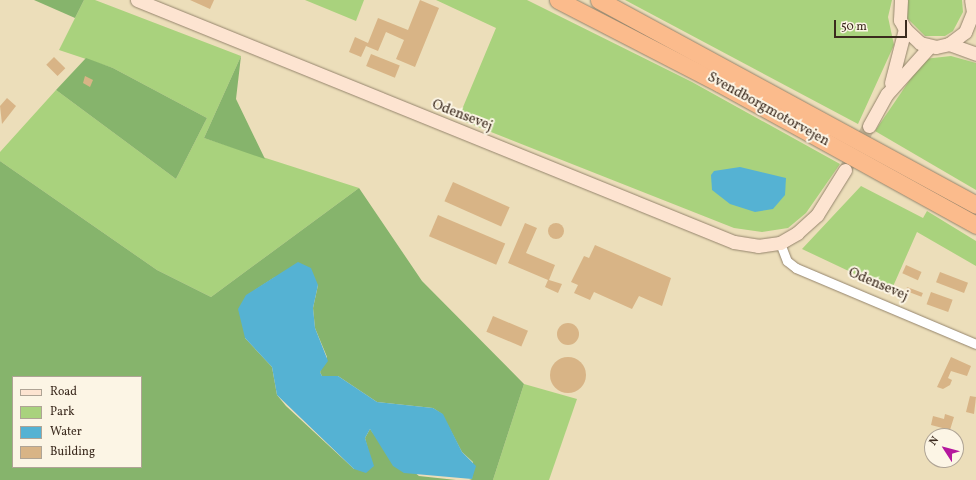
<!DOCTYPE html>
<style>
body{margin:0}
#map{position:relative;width:976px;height:480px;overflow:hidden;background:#ecdeba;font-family:Vollkorn,serif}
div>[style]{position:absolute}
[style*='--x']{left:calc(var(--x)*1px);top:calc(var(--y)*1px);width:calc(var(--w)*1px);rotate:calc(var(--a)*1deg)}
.green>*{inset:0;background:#a9d27d}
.forest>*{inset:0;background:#86b46c}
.water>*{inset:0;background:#55b2d3}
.building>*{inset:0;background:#d8b486;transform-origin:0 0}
.round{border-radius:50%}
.secondary-tunnel>*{height:13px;margin-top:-6.5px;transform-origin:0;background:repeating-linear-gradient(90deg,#c9ba9b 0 13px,transparent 0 19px)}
.roads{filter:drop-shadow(0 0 1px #94846c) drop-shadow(0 0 1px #94846c)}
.street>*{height:9px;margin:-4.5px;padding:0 4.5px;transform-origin:4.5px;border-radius:4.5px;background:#fff}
.secondary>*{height:13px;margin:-6.5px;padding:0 6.5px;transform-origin:6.5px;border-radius:6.5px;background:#fde4d1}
.highway>*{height:17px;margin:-8.5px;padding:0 8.5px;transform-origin:8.5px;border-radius:8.5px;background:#fbbb8c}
span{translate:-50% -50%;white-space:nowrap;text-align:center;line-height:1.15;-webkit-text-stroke:4px #fcf5e5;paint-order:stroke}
.street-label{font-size:14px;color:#3b2a1e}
.legend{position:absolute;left:12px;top:376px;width:130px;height:92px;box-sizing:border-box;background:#fcf5e5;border:1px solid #afa495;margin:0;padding:5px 7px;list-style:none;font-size:12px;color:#3b2a1e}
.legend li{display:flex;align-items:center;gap:8px;height:20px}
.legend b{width:20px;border:1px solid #afa495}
.north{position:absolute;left:924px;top:428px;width:40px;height:40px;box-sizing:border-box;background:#fcf5e5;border:1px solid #afa495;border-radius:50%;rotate:306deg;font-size:11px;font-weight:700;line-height:16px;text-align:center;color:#3b2a1e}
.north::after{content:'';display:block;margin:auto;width:14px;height:18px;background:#b5179e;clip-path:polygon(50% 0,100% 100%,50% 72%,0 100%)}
.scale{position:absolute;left:834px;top:20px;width:73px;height:18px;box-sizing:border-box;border:2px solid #3b2a1e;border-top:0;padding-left:5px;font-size:12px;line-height:14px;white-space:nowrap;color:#3b2a1e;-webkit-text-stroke:3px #fcf5e5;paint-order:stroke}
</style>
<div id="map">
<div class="green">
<i style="clip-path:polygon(84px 0,95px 0,241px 56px,204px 138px,359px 188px,211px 297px,157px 270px,0 161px,0 152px,56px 90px,176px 179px,207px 118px,113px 68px,59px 50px)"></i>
<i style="clip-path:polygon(305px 0,364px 0,356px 21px)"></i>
<i style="clip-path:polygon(436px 0,527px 0,692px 82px,840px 164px,806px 213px,788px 228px,762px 232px,734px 228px,458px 119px,496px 28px)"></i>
<i style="clip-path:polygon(625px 0,892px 0,888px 17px,894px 45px,858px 124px)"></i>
<i style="clip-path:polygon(907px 0,962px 0,963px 12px,953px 31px,945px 36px,925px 36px,907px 18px)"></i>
<i style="clip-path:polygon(951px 56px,976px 63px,976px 190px,875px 131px,924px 59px)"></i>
<i style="clip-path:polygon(861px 186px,923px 218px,927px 211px,976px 241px,976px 266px,917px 232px,891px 291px,802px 249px)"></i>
<i style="clip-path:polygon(524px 384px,577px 399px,549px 480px,493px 480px)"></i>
</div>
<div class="forest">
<i style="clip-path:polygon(34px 0,84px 0,75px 18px)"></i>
<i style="clip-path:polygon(241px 56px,236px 99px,265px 159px,204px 138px)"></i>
<i style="clip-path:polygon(86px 58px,113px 68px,207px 118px,176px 179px,56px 90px)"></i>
<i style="clip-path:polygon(evenodd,0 161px,157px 270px,211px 297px,359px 188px,422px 281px,524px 384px,493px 480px,469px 480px,472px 479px,473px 462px,462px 452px,442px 414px,433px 408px,377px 402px,338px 376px,322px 376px,320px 372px,327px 357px,315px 328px,313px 308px,318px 285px,275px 277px,255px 290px,245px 338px,272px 367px,277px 395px,286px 406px,354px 469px,369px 454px,365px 438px,370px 429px,385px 449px,419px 476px,456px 480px,0 480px,0 161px,13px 377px,141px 377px,141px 467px,13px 467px,13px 377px)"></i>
</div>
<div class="water">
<i style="clip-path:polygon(740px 167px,786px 178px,785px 195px,773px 209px,755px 212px,730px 204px,712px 190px,711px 175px,714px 171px)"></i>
<i style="clip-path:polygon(298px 262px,311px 268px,318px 285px,313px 308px,315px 328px,328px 361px,320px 372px,322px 376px,338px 376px,377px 402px,433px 408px,443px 414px,462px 452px,476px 466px,472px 479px,404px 473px,393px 466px,370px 429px,365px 438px,374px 466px,366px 473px,354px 469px,277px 395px,272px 367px,245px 338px,238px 309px,246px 295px)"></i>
</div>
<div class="building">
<i style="clip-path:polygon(190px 0,214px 0,210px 9px)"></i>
<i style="clip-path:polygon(420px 0,439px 8px,415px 67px,396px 59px,404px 40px,386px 32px,378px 51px,366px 46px,361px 57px,349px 52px,355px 37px,368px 43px,378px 18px,408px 30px)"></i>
<i style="left:371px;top:54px;width:31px;height:13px;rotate:22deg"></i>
<i style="left:54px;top:57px;width:16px;height:11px;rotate:45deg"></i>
<i style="clip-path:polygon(85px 76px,93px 80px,90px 87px,83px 83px)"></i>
<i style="clip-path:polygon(7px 98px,16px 106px,2px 124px,0 106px)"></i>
<i style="left:453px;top:182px;width:62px;height:21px;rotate:24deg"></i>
<i style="left:438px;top:215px;width:73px;height:23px;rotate:23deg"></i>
<i class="round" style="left:548px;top:223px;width:16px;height:16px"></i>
<i style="clip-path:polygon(525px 223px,537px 228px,526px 253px,555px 265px,549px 280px,562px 284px,558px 293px,545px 287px,548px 280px,508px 263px)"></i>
<i style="clip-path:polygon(595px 245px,671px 278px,662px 306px,639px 296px,632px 309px,594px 292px,590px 300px,574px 293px,578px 285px,571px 282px,584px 256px,589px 258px)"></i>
<i style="left:906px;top:265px;width:17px;height:9px;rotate:24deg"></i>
<i style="left:940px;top:272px;width:30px;height:11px;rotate:21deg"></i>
<i style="left:907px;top:287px;width:17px;height:4px;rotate:21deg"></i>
<i style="left:931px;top:292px;width:23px;height:13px;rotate:20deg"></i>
<i style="left:493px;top:316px;width:38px;height:17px;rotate:23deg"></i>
<i class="round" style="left:557px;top:323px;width:22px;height:22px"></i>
<i class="round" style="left:550px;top:357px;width:36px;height:36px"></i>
<i style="clip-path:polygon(951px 357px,971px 366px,967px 376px,951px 371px,948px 378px,952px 380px,950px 385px,943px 389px,937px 387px)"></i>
<i style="clip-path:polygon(970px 396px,976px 397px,974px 414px,966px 412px)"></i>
<i style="clip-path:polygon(945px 414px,954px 417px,950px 430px,931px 425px,933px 416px,944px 419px)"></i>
</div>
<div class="secondary-tunnel">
<i style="--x:845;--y:170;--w:50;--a:-61.4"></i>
</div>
<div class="roads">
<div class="street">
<i style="--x:780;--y:243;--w:19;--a:69"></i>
<i style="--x:787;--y:261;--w:11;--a:38"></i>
<i style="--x:796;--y:268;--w:195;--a:22.9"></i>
</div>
<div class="secondary">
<i style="--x:137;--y:0;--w:644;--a:22.07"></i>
<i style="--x:734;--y:242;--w:24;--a:9"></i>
<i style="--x:758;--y:246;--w:22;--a:-8"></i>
<i style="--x:780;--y:243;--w:20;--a:-30"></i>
<i style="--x:797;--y:233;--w:27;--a:-42"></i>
<i style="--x:817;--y:215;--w:53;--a:-58.1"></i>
<i style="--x:901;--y:0;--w:20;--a:93"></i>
<i style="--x:900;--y:20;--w:10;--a:61"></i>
<i style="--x:905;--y:29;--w:21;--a:43"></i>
<i style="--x:920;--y:43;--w:16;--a:14"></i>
<i style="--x:936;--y:47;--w:13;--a:-13"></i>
<i style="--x:949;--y:44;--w:20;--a:-37"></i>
<i style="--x:965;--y:32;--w:22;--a:-68"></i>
<i style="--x:973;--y:12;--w:12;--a:-99"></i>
<i style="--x:949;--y:44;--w:29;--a:20"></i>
<i style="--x:891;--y:83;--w:56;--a:-75.5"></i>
<i style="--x:869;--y:126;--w:37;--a:-61"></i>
<i style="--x:887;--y:94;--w:64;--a:-48.1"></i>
</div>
<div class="highway">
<i style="--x:558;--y:0;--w:181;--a:27.3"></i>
<i style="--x:719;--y:83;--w:294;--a:28.9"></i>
<i style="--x:599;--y:0;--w:429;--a:28.5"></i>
</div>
</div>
<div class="street-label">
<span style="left:768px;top:110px;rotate:29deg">Svendborgmotorvejen</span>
<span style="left:462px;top:116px;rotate:21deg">Odensevej</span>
<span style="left:878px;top:285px;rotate:23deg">Odensevej</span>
</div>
<ul class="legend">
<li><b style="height:5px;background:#fde4d1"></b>Road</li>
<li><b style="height:11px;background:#a9d27d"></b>Park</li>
<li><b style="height:11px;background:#55b2d3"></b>Water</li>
<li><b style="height:11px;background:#d8b486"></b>Building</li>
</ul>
<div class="north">N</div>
<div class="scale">50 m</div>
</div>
